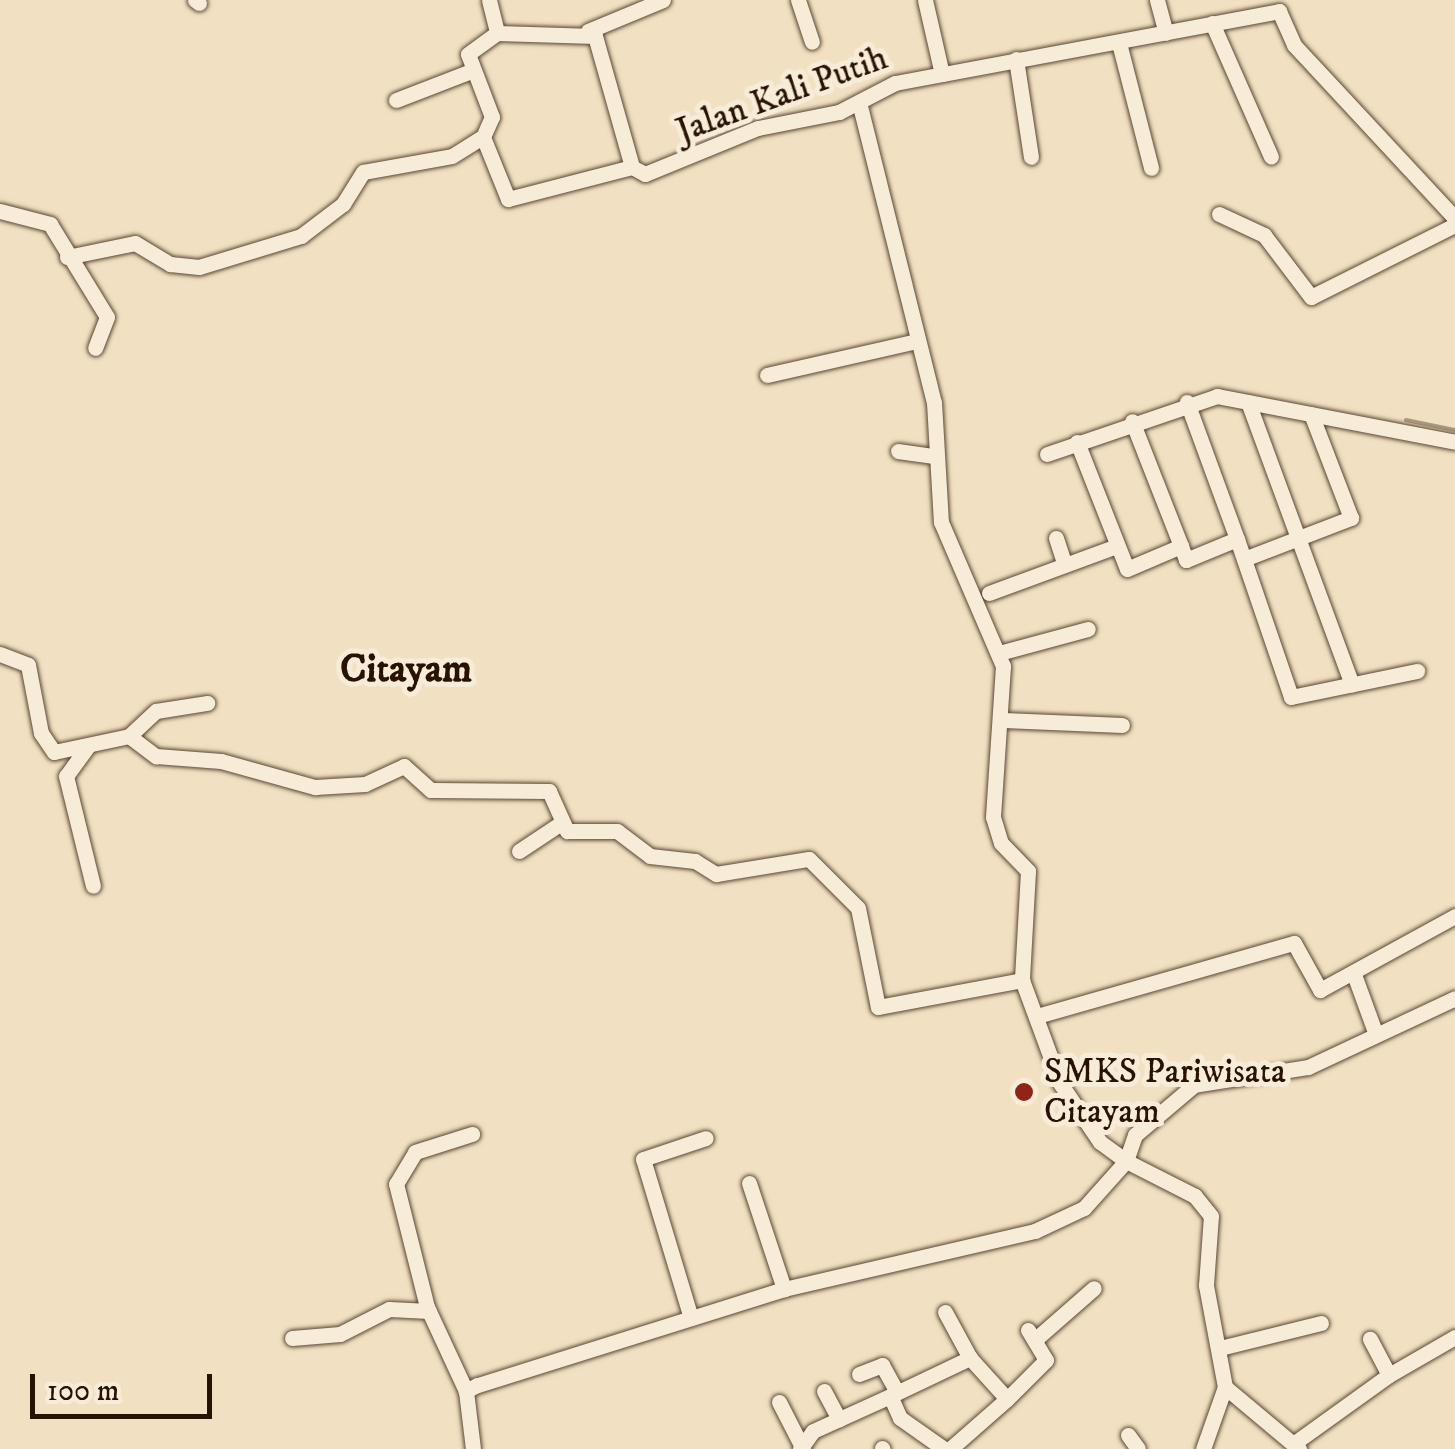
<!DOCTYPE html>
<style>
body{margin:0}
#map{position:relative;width:1455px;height:1449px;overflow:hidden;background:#f1e1c2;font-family:"IM FELL DW Pica",serif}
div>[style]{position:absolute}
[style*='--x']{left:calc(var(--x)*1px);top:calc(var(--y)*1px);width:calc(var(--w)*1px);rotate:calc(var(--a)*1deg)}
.stream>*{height:4px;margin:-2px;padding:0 2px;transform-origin:2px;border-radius:2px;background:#ad9b81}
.roads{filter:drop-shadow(0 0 2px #5a4632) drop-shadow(0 0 2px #5a4632)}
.minor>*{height:15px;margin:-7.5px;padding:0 7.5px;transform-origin:7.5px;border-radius:7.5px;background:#f6ecd7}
.dots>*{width:28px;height:28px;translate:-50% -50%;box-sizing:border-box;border:5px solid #f6ecd7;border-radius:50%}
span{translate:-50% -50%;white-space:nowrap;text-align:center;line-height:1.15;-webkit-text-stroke:10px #f6ecd7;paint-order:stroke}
.street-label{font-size:35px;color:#281202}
.poi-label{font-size:35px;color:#281202}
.left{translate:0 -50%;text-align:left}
.quarter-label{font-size:40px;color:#281202;font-weight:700}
.scale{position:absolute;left:30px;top:1374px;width:182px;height:45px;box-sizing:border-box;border:5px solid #281202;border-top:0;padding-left:12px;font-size:30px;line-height:35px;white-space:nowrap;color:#281202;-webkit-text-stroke:8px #f6ecd7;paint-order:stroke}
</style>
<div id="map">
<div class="stream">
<i style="--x:1406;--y:420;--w:50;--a:11.5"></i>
</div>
<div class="roads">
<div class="minor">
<i style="--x:195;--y:0;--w:5;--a:37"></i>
<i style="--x:489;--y:0;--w:34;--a:76"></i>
<i style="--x:497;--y:33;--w:98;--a:1.8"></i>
<i style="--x:595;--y:36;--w:136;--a:74.2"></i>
<i style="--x:632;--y:167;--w:15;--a:28"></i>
<i style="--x:645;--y:174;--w:122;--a:-22.2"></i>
<i style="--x:758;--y:128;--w:83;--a:-11.2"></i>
<i style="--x:839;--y:112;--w:63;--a:-27.4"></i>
<i style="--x:895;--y:83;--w:391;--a:-10.6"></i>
<i style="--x:798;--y:0;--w:44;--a:71.6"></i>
<i style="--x:925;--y:0;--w:76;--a:77.1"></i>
<i style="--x:1157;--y:0;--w:34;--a:75"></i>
<i style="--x:1279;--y:11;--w:37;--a:66"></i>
<i style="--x:1294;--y:45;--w:236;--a:47.1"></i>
<i style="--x:1212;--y:23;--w:146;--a:66.2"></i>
<i style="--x:588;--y:31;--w:81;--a:-22.5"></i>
<i style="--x:1119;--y:43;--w:129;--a:75.6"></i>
<i style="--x:1016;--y:59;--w:99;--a:81.3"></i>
<i style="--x:396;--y:100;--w:80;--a:-21.1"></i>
<i style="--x:859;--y:102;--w:309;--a:76"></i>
<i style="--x:934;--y:402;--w:120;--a:86.7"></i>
<i style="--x:941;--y:522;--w:157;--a:66.7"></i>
<i style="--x:1003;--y:666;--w:151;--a:93.8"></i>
<i style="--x:993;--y:817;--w:27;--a:73"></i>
<i style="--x:1001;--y:843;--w:39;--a:46"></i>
<i style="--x:1028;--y:871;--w:109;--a:93.2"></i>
<i style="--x:483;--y:137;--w:67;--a:68"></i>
<i style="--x:508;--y:199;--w:128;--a:-14.5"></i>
<i style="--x:0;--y:211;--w:52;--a:14.6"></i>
<i style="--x:50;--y:224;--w:109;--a:58.5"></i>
<i style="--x:107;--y:317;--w:33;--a:111"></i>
<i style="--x:1219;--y:214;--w:50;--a:25"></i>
<i style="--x:1264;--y:235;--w:78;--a:52.8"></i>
<i style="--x:1311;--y:297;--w:161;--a:-26.6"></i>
<i style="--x:67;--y:257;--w:69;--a:-11.6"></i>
<i style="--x:135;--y:243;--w:41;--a:31"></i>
<i style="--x:170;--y:264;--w:29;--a:6"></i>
<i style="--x:199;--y:267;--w:107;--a:-16.9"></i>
<i style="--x:301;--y:236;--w:53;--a:-37.3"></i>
<i style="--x:343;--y:204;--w:38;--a:-58"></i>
<i style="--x:363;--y:172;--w:90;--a:-10.2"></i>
<i style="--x:452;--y:156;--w:36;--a:-32"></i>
<i style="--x:483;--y:137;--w:22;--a:-66"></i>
<i style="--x:492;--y:117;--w:67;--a:-110.9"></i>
<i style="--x:468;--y:54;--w:36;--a:-36"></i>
<i style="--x:767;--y:375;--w:154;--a:-12.8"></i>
<i style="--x:1248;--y:402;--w:301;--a:69.8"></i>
<i style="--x:1077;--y:442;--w:136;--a:68.5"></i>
<i style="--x:1127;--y:569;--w:59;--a:-23.1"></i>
<i style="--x:1181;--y:546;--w:134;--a:-111.4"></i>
<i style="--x:898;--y:451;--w:36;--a:8"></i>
<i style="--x:1047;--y:454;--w:180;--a:-18.8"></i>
<i style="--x:1217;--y:396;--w:242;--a:10.9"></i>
<i style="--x:1056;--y:538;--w:28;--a:72"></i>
<i style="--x:1237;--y:539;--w:167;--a:71.1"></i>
<i style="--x:1291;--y:697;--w:129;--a:-11.7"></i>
<i style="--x:1181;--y:546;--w:15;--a:70"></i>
<i style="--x:1186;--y:560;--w:55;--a:-22.4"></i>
<i style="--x:1237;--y:539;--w:146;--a:-110.1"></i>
<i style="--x:1244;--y:559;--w:115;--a:-21"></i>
<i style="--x:1351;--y:518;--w:111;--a:-111"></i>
<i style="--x:989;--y:593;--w:136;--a:-20.2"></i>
<i style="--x:999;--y:653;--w:92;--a:-15.1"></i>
<i style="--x:0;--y:654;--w:30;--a:21"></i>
<i style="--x:28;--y:665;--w:69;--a:79.2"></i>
<i style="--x:41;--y:733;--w:23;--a:56"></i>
<i style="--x:54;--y:752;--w:77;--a:-12"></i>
<i style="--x:129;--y:736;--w:34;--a:37"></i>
<i style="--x:156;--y:756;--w:65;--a:4.4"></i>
<i style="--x:221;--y:761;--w:98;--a:15.5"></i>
<i style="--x:315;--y:787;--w:50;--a:-3.4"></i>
<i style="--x:365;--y:784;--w:43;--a:-24.8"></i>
<i style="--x:404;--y:766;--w:36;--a:42"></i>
<i style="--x:431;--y:790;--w:118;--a:0.5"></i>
<i style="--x:549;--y:791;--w:44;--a:65.8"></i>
<i style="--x:567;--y:831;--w:50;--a:0"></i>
<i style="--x:617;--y:831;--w:41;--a:37.1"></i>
<i style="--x:650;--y:856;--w:45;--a:6.3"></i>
<i style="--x:695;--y:861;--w:25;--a:32"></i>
<i style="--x:716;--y:874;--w:94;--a:-9.2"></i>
<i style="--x:809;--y:859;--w:69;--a:45"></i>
<i style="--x:858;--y:908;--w:101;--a:78.6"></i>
<i style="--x:878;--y:1007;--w:147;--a:-10.6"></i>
<i style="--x:1022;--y:980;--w:110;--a:69.7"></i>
<i style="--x:1060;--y:1083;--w:71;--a:55.9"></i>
<i style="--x:1100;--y:1142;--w:32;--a:36"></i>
<i style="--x:1126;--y:1161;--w:63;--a:131.8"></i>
<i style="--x:1084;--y:1208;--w:54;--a:154.9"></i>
<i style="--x:1035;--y:1231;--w:258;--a:167"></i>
<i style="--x:784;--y:1289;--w:322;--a:162.6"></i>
<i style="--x:477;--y:1385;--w:13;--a:151"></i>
<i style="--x:466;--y:1391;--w:58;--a:83.1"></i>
<i style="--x:1004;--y:720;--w:118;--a:2.4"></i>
<i style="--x:129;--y:736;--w:37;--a:-43"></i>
<i style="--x:156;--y:711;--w:52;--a:-8.9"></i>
<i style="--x:88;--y:746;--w:37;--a:126"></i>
<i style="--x:66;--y:776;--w:113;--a:76.2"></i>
<i style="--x:519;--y:851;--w:47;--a:-33.7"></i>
<i style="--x:1355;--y:977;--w:59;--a:70"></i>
<i style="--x:1037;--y:1016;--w:267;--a:-15.9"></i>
<i style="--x:1294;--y:943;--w:54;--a:61"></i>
<i style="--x:1320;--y:990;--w:154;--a:-28.7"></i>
<i style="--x:749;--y:1183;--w:112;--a:71.7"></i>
<i style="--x:945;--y:1312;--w:52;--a:61.5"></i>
<i style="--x:691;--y:1318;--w:166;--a:-106.8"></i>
<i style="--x:643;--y:1159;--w:66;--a:-18.4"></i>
<i style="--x:1038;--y:1337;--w:74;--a:-41.2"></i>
<i style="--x:292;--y:1338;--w:48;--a:-4.8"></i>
<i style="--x:340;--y:1334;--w:55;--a:-27"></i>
<i style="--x:389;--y:1309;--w:40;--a:2.9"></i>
<i style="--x:1220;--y:1348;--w:104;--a:-13.9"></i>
<i style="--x:859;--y:1374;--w:25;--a:-21"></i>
<i style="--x:882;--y:1365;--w:31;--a:61"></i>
<i style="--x:1389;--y:1375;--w:76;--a:-29.9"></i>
<i style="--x:1225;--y:1387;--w:97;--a:40"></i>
<i style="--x:466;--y:1391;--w:93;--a:-114.9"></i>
<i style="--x:427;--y:1307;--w:127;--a:-104.1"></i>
<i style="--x:396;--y:1184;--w:37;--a:-59"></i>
<i style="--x:415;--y:1152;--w:60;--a:-17.5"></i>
<i style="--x:824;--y:1391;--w:32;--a:62"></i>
<i style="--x:779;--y:1402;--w:53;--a:62.9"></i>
<i style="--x:1128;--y:1435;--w:17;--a:54"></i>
<i style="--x:1293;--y:1444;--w:118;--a:-35.7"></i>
<i style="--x:1389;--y:1375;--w:41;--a:-117.8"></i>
<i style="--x:882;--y:1448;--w:1;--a:45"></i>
<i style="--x:800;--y:1449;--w:22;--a:-54"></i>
<i style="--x:813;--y:1431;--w:85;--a:-24.4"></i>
<i style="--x:944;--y:1449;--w:54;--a:-144.8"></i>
<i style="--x:900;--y:1418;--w:24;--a:-114"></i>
<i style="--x:890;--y:1396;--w:89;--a:-25.4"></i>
<i style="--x:970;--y:1358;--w:55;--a:47.9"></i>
<i style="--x:1007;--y:1399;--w:55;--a:-45"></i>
<i style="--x:1046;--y:1360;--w:35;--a:-121"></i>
<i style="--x:950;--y:1449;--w:76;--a:-41.3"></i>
<i style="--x:1203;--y:1449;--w:66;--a:-70.5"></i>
<i style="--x:1225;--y:1387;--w:104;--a:-100.6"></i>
<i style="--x:1206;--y:1285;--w:69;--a:-85.9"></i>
<i style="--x:1211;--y:1216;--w:26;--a:-129"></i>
<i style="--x:1195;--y:1196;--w:77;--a:-153.1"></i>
<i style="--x:1126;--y:1161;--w:28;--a:-71"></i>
<i style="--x:1135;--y:1135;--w:77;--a:-40.3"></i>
<i style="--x:1194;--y:1085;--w:115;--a:-9"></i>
<i style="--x:1308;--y:1067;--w:162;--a:-25.1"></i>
</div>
</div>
<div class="dots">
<i style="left:1024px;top:1092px;background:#8f2418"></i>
</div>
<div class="street-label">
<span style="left:782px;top:95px;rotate:-20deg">Jalan Kali Putih</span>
</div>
<div class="poi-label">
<span class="left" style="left:1044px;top:1092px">SMKS Pariwisata<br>Citayam</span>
</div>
<div class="quarter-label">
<span style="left:406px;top:670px">Citayam</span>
</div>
<div class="scale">100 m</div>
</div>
